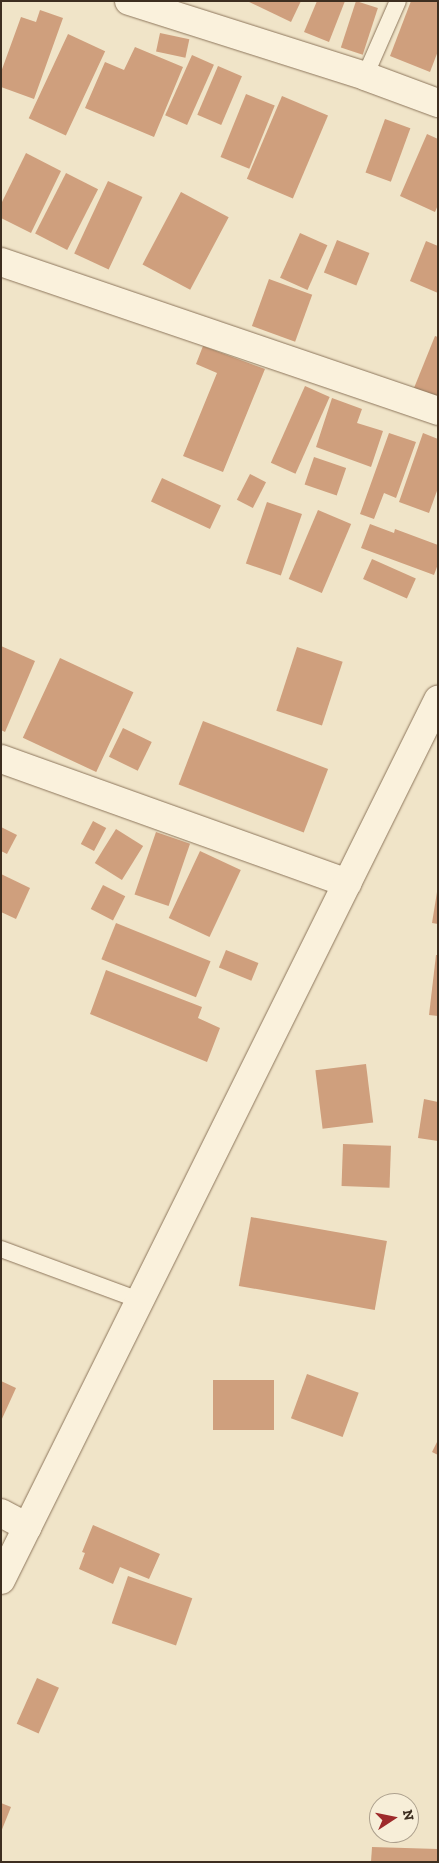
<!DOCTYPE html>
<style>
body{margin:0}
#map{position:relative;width:439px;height:1863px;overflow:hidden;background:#f0e4c8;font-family:"Zilla Slab",serif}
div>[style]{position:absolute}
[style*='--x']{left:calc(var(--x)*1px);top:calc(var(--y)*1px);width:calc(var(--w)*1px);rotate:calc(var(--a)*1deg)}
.building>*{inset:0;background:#cf9f7d;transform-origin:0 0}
.roads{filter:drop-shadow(0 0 1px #8d765c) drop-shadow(0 0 1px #8d765c)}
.service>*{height:16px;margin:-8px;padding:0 8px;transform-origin:8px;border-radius:8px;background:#faf1dc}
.minor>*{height:28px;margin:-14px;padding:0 14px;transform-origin:14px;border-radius:14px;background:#faf1dc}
span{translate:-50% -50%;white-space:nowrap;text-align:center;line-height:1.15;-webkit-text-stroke:4px #f7eed8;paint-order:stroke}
.frame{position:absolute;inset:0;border:2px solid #3d2e20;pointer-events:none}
.north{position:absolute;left:369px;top:1793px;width:50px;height:50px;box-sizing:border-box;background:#f7eed8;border:1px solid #ada18e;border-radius:50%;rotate:79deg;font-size:14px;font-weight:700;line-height:20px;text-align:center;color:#3d2e20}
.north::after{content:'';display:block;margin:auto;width:18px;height:22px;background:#9e2a2b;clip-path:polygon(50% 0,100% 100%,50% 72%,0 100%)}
</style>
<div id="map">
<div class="building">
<i style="clip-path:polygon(247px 1px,301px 1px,291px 22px)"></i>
<i style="clip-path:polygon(317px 1px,345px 1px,329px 42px,304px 32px)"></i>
<i style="left:356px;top:1px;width:23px;height:49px;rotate:18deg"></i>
<i style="clip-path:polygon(411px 1px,438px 1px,438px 51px,430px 72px,390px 56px)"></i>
<i style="clip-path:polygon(40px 10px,63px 18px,34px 99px,1px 87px,1px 72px,21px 17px,36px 22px)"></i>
<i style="left:160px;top:33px;width:30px;height:19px;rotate:12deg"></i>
<i style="left:68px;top:34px;width:41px;height:93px;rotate:25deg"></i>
<i style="clip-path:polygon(135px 47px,183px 67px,154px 137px,85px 108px,105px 62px,124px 70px)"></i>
<i style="left:192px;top:55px;width:24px;height:66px;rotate:24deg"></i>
<i style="left:218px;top:66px;width:26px;height:53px;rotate:23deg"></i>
<i style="left:246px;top:94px;width:31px;height:68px;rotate:22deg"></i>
<i style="left:282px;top:96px;width:50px;height:90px;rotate:23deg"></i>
<i style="left:385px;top:119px;width:27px;height:57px;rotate:20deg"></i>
<i style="clip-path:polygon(427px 134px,438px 139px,438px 205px,435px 212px,400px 196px)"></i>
<i style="clip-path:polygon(26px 153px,61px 171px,31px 233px,1px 218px,1px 204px)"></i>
<i style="left:66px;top:173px;width:36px;height:68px;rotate:27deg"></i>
<i style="left:108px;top:181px;width:38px;height:80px;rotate:25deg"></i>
<i style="left:181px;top:192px;width:54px;height:82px;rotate:28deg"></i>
<i style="left:300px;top:233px;width:30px;height:49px;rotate:24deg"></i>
<i style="left:337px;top:240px;width:35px;height:35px;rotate:22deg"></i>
<i style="clip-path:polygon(426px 241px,438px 246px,438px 293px,410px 281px)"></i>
<i style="left:269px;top:279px;width:46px;height:50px;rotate:20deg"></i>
<i style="clip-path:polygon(435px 336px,438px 337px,438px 398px,414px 388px)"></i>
<i style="clip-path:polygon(203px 346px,265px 369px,223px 472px,183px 456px,217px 373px,196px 364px)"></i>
<i style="left:305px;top:386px;width:27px;height:84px;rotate:24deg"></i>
<i style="clip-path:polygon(332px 398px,362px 409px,357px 423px,383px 431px,371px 467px,316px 447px)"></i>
<i style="clip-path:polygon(389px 433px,416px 442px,396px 498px,384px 493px,374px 519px,360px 514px)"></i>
<i style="clip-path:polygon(423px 433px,438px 439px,438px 488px,429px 513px,399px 502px)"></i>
<i style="left:314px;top:457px;width:34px;height:29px;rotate:19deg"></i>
<i style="left:250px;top:474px;width:18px;height:29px;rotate:27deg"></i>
<i style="left:162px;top:478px;width:65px;height:26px;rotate:25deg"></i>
<i style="left:267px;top:502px;width:37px;height:65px;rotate:19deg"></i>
<i style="left:318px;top:510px;width:36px;height:75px;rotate:23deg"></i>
<i style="clip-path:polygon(370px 524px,394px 533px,395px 529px,438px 545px,438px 564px,434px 575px,361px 548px)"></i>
<i style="left:372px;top:559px;width:48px;height:22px;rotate:24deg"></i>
<i style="clip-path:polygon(1px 646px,35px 661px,5px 732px,1px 730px)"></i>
<i style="left:297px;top:647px;width:48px;height:67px;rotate:18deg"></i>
<i style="left:60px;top:658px;width:81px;height:88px;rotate:25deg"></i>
<i style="left:203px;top:721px;width:134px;height:68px;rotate:21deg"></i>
<i style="left:123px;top:728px;width:32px;height:32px;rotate:26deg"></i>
<i style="left:93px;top:821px;width:15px;height:26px;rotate:28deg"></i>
<i style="clip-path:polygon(1px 827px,17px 835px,7px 854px,1px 851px)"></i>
<i style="left:116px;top:829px;width:32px;height:40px;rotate:32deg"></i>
<i style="left:156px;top:832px;width:36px;height:66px;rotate:19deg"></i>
<i style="left:200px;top:851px;width:45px;height:74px;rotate:25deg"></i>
<i style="clip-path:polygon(1px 874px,30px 888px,16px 919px,1px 912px)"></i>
<i style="left:103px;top:885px;width:25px;height:27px;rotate:27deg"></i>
<i style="clip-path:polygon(437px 892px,438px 892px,438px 924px,432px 923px)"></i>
<i style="left:116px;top:923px;width:102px;height:39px;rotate:22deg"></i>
<i style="left:226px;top:950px;width:35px;height:19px;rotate:22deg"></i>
<i style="clip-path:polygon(436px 955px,438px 955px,438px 1016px,429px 1015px)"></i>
<i style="clip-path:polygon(106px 970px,202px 1007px,198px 1018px,220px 1028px,207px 1062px,90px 1014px)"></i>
<i style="left:366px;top:1064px;width:59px;height:51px;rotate:83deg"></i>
<i style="clip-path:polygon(424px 1099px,438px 1102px,438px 1141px,418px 1138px)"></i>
<i style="left:343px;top:1144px;width:48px;height:42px;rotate:2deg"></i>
<i style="left:251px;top:1217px;width:138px;height:70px;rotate:10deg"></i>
<i style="left:307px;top:1374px;width:55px;height:47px;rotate:20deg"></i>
<i style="left:213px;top:1380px;width:61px;height:50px"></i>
<i style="clip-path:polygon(1px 1381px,16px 1388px,1px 1421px)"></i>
<i style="clip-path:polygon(438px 1440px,438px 1455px,432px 1452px)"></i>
<i style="clip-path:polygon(93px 1525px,160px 1554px,149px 1579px,120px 1567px,113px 1584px,79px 1569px,85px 1553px,82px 1552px)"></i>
<i style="left:128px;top:1576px;width:68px;height:50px;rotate:19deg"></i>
<i style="left:37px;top:1678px;width:24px;height:50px;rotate:24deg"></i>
<i style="clip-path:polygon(1px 1803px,11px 1807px,1px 1832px)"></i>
<i style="clip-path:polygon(372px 1847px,438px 1849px,438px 1862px,371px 1862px)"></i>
</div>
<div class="roads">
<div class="service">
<i style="--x:365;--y:76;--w:82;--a:-66.3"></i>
<i style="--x:1;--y:1249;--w:147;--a:20.3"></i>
</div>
<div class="minor">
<i style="--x:129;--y:1;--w:248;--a:17.6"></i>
<i style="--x:365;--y:76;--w:78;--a:20.3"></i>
<i style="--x:1;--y:262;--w:462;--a:18.8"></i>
<i style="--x:1;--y:759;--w:368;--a:19.7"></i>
<i style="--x:1;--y:1513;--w:30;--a:28"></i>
<i style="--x:1;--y:1580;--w:983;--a:-63.59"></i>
</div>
</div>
<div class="frame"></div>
<div class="north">N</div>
</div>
